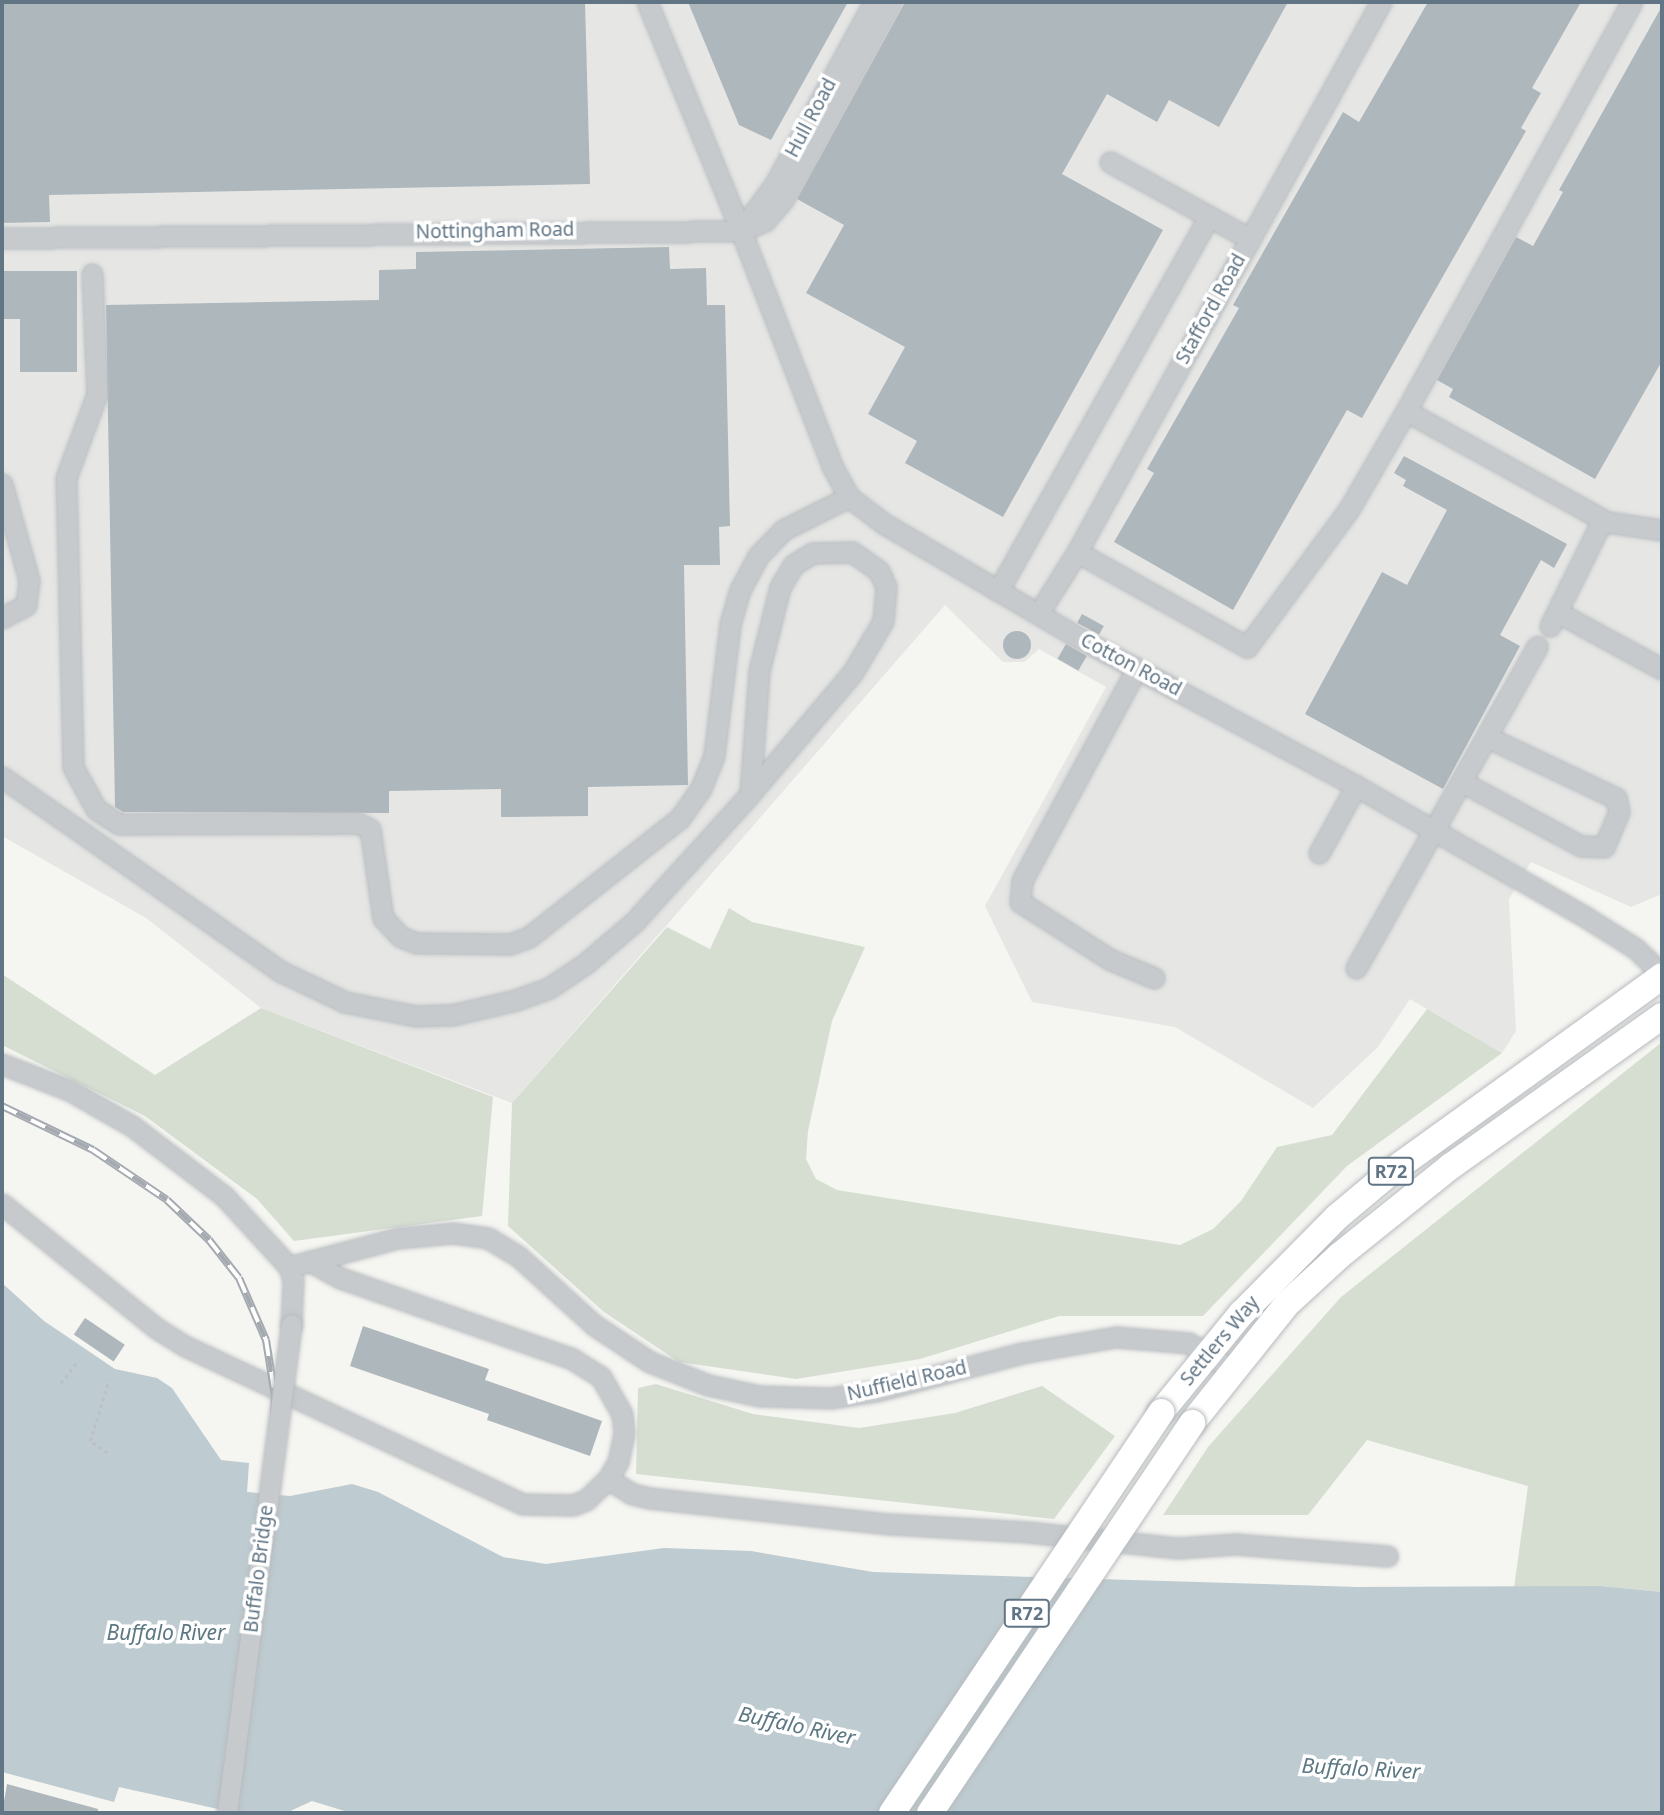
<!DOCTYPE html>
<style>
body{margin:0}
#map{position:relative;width:1664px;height:1815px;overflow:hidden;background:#f5f5f1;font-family:"Noto Sans",sans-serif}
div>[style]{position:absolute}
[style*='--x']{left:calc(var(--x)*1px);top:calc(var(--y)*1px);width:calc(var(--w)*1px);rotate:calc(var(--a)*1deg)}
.built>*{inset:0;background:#e6e7e5}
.green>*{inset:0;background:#d6ded2}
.water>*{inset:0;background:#becbd0}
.building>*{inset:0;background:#aeb7bc;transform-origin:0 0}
.round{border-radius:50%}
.path>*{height:2.5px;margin-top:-1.25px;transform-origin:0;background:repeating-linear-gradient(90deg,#bdc0c2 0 3.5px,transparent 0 7px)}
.roads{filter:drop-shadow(0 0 2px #b7bbbf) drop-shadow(0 0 2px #b7bbbf)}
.minor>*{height:19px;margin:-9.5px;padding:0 9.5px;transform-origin:9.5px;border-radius:9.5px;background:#c7cacd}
.major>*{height:26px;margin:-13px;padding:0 13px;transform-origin:13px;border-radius:13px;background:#fff}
.rail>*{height:8px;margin-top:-4px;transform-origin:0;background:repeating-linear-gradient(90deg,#fff 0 16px,#a4aab0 0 32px);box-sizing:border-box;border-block:2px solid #a4aab0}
.bridges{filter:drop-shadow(0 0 2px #b7bbbf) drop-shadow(0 0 2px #b7bbbf)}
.minor-bridge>*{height:19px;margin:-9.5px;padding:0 9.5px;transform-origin:9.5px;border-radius:9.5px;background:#c7cacd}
.major-bridge>*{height:26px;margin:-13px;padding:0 13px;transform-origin:13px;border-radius:13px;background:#fff}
span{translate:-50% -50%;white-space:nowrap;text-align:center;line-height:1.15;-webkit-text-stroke:7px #fff;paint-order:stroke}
.shield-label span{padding:2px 5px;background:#fff;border:2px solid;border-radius:5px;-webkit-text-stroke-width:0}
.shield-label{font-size:18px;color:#617585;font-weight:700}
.street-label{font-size:19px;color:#617585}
.water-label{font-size:21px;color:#5d7883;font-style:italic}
.frame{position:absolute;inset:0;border:4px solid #617585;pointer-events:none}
</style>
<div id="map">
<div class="built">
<i style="clip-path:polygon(2px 2px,1662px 2px,1662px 894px,1631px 907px,1531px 862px,1509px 899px,1516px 1031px,1502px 1053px,1410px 999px,1378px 1047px,1313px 1108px,1175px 1027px,1032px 1002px,985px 906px,1106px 687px,1039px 649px,1024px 662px,1003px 662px,945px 605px,512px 1103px,261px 1008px,146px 918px,2px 836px)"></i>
</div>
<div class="green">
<i style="clip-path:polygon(729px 908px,752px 922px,865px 947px,832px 1021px,808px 1131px,806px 1159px,816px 1179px,837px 1190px,1180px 1245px,1213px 1229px,1241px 1201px,1277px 1147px,1332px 1135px,1427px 1009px,1502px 1053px,1347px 1166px,1203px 1316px,1059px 1316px,920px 1359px,796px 1379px,679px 1362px,604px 1312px,508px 1226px,512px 1103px,667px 927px,710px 949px)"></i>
<i style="clip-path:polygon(2px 974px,155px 1075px,261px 1008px,493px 1097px,482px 1216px,294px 1241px,257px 1199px,145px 1116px,2px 1045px)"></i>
<i style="clip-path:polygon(1662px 1042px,1662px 1592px,1601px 1586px,1514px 1588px,1528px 1486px,1367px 1440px,1308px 1515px,1163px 1515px,1208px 1447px,1341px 1297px)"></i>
<i style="clip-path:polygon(656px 1384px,753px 1414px,859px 1428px,955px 1413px,1042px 1386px,1115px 1436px,1054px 1519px,636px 1474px,638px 1388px)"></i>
</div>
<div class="water">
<i style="clip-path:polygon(2px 1283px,44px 1321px,115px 1369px,157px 1378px,172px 1388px,221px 1460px,249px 1463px,247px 1492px,290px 1496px,352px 1484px,378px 1492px,503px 1557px,546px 1564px,664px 1548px,751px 1551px,873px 1572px,1357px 1587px,1601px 1586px,1662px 1592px,1662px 1813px,351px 1813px,312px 1801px,286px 1813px,236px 1813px,119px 1787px,114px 1802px,2px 1772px)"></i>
</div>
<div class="building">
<i style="clip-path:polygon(2px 2px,585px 2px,590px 184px,49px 195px,50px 222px,2px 223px)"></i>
<i style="clip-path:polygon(688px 2px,848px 2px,771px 140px,739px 125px)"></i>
<i style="clip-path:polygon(905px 2px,1288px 2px,1219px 127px,1169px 100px,1157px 122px,1107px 94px,1062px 174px,1163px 230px,1003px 517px,905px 463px,917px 441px,868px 414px,905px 347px,806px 293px,844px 225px,797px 199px)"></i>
<i style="clip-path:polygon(1428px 2px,1581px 2px,1532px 88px,1541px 93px,1521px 128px,1526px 131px,1362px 418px,1347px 410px,1233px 610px,1114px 542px,1154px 473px,1147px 469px,1239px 308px,1233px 305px,1343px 112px,1359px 122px)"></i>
<i style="clip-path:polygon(1662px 6px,1662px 361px,1595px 479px,1449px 397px,1453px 389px,1437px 380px,1516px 237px,1533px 246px,1563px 192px,1559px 190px)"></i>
<i style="clip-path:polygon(669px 247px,670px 269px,706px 268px,707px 305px,725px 305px,730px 526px,719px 527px,720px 565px,684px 565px,688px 785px,588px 787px,588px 816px,501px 817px,501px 789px,389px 791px,389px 813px,123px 812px,115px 807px,106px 305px,379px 300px,379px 270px,416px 269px,416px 252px)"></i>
<i style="clip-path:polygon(2px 271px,77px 271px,77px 372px,20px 372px,20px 319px,2px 319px)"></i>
<i style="clip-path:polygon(1404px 456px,1567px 544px,1554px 568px,1541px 560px,1500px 635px,1520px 646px,1443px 789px,1305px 714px,1382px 572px,1407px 585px,1447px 510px,1403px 486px,1406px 480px,1394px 473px)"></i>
<i style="left:1082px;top:614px;width:25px;height:10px;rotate:29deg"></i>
<i class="round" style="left:1003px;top:631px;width:28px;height:28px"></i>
<i style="left:1066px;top:644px;width:24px;height:17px;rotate:30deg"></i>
<i style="left:85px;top:1318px;width:48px;height:20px;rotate:34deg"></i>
<i style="clip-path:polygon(363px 1326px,489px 1369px,485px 1380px,602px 1421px,590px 1456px,487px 1420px,489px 1414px,350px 1366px)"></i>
<i style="clip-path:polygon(7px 1784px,98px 1809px,98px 1813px,2px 1813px)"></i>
</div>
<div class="path">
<i style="--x:61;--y:1383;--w:25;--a:-53"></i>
<i style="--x:107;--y:1453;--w:21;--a:-145"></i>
<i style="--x:90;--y:1441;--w:64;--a:-72.7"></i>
</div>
<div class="roads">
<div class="minor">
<i style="--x:1110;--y:162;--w:160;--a:28.8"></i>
<i style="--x:741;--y:230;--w:57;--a:-53.5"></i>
<i style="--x:775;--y:184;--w:207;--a:-61.5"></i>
<i style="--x:741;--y:231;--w:254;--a:68.8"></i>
<i style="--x:833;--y:468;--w:33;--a:61"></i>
<i style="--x:849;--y:497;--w:43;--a:37.4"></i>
<i style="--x:883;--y:523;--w:229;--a:30.4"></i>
<i style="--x:1081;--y:639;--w:312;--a:28.1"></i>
<i style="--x:1356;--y:786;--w:266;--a:29.7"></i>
<i style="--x:1587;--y:918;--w:57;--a:32"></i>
<i style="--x:1635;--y:948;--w:37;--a:44"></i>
<i style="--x:741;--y:231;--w:26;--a:-23"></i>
<i style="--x:765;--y:221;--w:30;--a:-50"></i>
<i style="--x:784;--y:198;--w:223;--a:-61.4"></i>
<i style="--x:2;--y:238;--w:739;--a:-0.54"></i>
<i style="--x:741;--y:231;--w:248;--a:-112.3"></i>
<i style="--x:92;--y:274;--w:120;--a:87.6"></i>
<i style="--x:97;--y:394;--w:90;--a:110.3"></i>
<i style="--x:66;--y:478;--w:289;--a:88.6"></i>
<i style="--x:73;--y:767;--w:48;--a:61.3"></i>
<i style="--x:96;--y:809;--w:27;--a:33"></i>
<i style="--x:119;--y:824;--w:239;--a:-0.2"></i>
<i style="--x:358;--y:823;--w:13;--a:27"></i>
<i style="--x:370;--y:829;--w:90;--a:81.7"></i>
<i style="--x:383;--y:918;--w:26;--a:47"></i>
<i style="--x:401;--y:937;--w:17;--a:21"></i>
<i style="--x:417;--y:943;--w:93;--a:0.6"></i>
<i style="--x:510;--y:944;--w:20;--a:-20"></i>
<i style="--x:529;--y:937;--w:192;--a:-38.2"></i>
<i style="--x:680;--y:818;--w:37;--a:-55"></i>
<i style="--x:701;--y:788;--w:35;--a:-68"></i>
<i style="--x:714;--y:755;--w:132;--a:-83"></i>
<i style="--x:730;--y:624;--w:35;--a:-74"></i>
<i style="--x:740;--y:590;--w:38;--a:-62"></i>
<i style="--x:758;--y:556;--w:36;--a:-46"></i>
<i style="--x:783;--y:530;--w:74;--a:-26.6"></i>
<i style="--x:1406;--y:411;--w:467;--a:-61.1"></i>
<i style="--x:2;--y:484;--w:100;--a:74.3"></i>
<i style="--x:29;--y:580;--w:25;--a:97"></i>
<i style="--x:26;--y:605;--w:27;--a:152"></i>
<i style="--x:852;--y:552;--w:33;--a:35"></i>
<i style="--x:879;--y:571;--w:17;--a:66"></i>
<i style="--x:886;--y:587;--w:34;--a:95"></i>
<i style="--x:883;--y:621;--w:59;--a:120.5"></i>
<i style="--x:853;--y:672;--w:160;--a:130.2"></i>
<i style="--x:750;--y:794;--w:123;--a:-85.8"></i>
<i style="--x:759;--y:671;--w:87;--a:-76"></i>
<i style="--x:780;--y:587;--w:26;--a:-59"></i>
<i style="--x:793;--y:565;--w:22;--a:-32"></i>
<i style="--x:812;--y:553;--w:40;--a:-1.4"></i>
<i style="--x:1077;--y:552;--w:195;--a:29.2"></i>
<i style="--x:1247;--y:647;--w:172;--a:-53.5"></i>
<i style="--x:1349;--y:509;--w:113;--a:-59.8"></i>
<i style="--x:1406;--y:411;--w:230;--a:28.9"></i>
<i style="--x:998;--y:591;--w:430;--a:-60.6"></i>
<i style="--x:1557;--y:612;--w:119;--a:28.5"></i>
<i style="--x:1038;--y:614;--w:73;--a:-57.8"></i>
<i style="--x:1077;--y:552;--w:628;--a:-61.07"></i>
<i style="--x:1550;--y:626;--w:110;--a:-63.7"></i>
<i style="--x:1599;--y:527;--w:9;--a:-32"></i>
<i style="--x:1607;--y:522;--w:56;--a:8.3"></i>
<i style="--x:1137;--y:668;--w:242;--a:118.4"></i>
<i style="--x:1022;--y:881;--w:21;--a:95"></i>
<i style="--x:1020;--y:902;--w:106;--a:32.6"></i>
<i style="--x:1109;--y:959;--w:49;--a:22.9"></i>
<i style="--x:2;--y:777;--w:341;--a:34.9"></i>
<i style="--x:282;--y:972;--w:70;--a:25.5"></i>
<i style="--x:345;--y:1002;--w:72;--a:11.2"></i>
<i style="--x:416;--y:1016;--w:36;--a:-2"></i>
<i style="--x:452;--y:1015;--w:66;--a:-13.2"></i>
<i style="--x:516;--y:1000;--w:35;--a:-20"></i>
<i style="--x:549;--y:988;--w:43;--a:-33.7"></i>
<i style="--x:585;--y:964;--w:65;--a:-40.6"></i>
<i style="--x:634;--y:922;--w:173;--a:-47.8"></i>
<i style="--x:1462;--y:782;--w:135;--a:28.3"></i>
<i style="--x:1581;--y:846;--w:23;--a:2"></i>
<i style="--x:1604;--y:847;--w:38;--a:-67"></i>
<i style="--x:1619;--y:812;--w:14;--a:-102"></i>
<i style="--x:1616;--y:798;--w:143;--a:-154.7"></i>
<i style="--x:1319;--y:853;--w:77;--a:-61.1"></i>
<i style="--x:1356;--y:968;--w:369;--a:-60.6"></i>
<i style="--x:2;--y:1064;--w:72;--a:21.2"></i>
<i style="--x:69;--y:1090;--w:73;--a:29.7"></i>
<i style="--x:132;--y:1126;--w:116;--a:37.3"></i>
<i style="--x:224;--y:1196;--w:96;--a:47.5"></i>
<i style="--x:289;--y:1267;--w:14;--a:73"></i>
<i style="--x:293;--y:1280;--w:44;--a:92.6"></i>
<i style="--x:2;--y:1204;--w:198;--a:38.8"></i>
<i style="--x:156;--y:1328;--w:34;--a:32"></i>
<i style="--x:185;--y:1346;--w:373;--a:25.1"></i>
<i style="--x:523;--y:1504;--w:50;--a:1.1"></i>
<i style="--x:573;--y:1505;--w:14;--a:-21"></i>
<i style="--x:586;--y:1500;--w:30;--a:-44"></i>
<i style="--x:608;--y:1479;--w:20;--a:-60"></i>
<i style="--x:618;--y:1462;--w:30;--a:-78"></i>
<i style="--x:624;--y:1433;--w:19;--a:-96"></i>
<i style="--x:622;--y:1414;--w:43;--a:-119.6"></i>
<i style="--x:601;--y:1377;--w:36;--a:-148"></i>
<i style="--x:570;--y:1358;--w:244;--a:-160.8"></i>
<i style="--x:340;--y:1278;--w:35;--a:-151"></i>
<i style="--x:289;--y:1267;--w:113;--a:-14.9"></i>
<i style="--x:398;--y:1238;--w:55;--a:-5.2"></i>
<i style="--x:453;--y:1233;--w:35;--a:8"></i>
<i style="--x:488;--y:1238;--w:35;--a:31"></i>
<i style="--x:518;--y:1256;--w:103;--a:42.2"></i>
<i style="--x:594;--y:1325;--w:67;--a:33.5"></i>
<i style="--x:650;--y:1362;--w:62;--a:21.6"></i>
<i style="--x:708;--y:1385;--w:53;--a:11.9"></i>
<i style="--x:760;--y:1396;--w:71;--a:1.6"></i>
<i style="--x:831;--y:1398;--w:46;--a:-8.8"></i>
<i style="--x:876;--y:1391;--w:151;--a:-14.6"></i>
<i style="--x:1022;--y:1353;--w:95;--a:-9.7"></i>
<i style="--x:1116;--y:1337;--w:73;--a:4.7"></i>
<i style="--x:1189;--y:1343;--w:51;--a:32.1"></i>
<i style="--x:608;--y:1479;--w:28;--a:32"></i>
<i style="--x:632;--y:1494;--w:17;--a:13"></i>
<i style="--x:649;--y:1498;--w:242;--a:6.2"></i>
<i style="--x:890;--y:1524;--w:138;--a:3.3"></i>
<i style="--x:1028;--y:1532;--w:150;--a:6.1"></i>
<i style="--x:1177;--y:1548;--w:58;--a:-3.9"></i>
<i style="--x:1235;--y:1544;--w:153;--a:4.5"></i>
</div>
<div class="major">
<i style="--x:1161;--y:1412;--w:127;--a:-50.8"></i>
<i style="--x:1241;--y:1314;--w:136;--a:-45.3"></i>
<i style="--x:1337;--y:1217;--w:72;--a:-39.9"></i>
<i style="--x:1392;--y:1171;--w:333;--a:-35.8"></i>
<i style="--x:1192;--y:1423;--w:152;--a:-51.4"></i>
<i style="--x:1287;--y:1304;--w:71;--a:-42.7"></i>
<i style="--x:1339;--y:1256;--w:144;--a:-38.8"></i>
<i style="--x:1451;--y:1166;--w:259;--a:-35.4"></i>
</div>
</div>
<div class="rail">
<i style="--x:2;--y:1106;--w:101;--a:25.8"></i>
<i style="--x:93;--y:1150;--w:89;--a:34"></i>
<i style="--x:167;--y:1200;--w:58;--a:43.6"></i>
<i style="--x:209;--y:1240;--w:48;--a:51.7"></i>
<i style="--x:239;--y:1278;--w:68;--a:66.5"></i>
<i style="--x:266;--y:1340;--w:57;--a:80.9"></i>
<i style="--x:275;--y:1396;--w:40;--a:92.9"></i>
<i style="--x:273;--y:1436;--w:380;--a:97.4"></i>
</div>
<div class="bridges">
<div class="minor-bridge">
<i style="--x:227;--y:1813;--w:493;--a:-82.5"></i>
</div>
<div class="major-bridge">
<i style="--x:892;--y:1813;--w:483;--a:-56.1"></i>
<i style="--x:930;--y:1813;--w:470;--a:-56.1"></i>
</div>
</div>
<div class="shield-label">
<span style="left:1391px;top:1171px">R72</span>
<span style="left:1027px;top:1613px">R72</span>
</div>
<div class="street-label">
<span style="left:811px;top:118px;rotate:-62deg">Hull Road</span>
<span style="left:495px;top:231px;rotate:-1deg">Nottingham Road</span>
<span style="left:1211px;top:309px;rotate:-61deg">Stafford Road</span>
<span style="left:1131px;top:665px;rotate:28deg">Cotton Road</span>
<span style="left:1220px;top:1341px;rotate:-50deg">Settlers Way</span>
<span style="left:907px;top:1381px;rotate:-13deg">Nuffield Road</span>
<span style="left:259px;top:1569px;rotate:-83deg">Buffalo Bridge</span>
</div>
<div class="water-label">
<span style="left:166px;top:1632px">Buffalo River</span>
<span style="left:797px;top:1725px;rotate:12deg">Buffalo River</span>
<span style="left:1361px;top:1768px;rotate:3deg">Buffalo River</span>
</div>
<div class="frame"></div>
</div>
